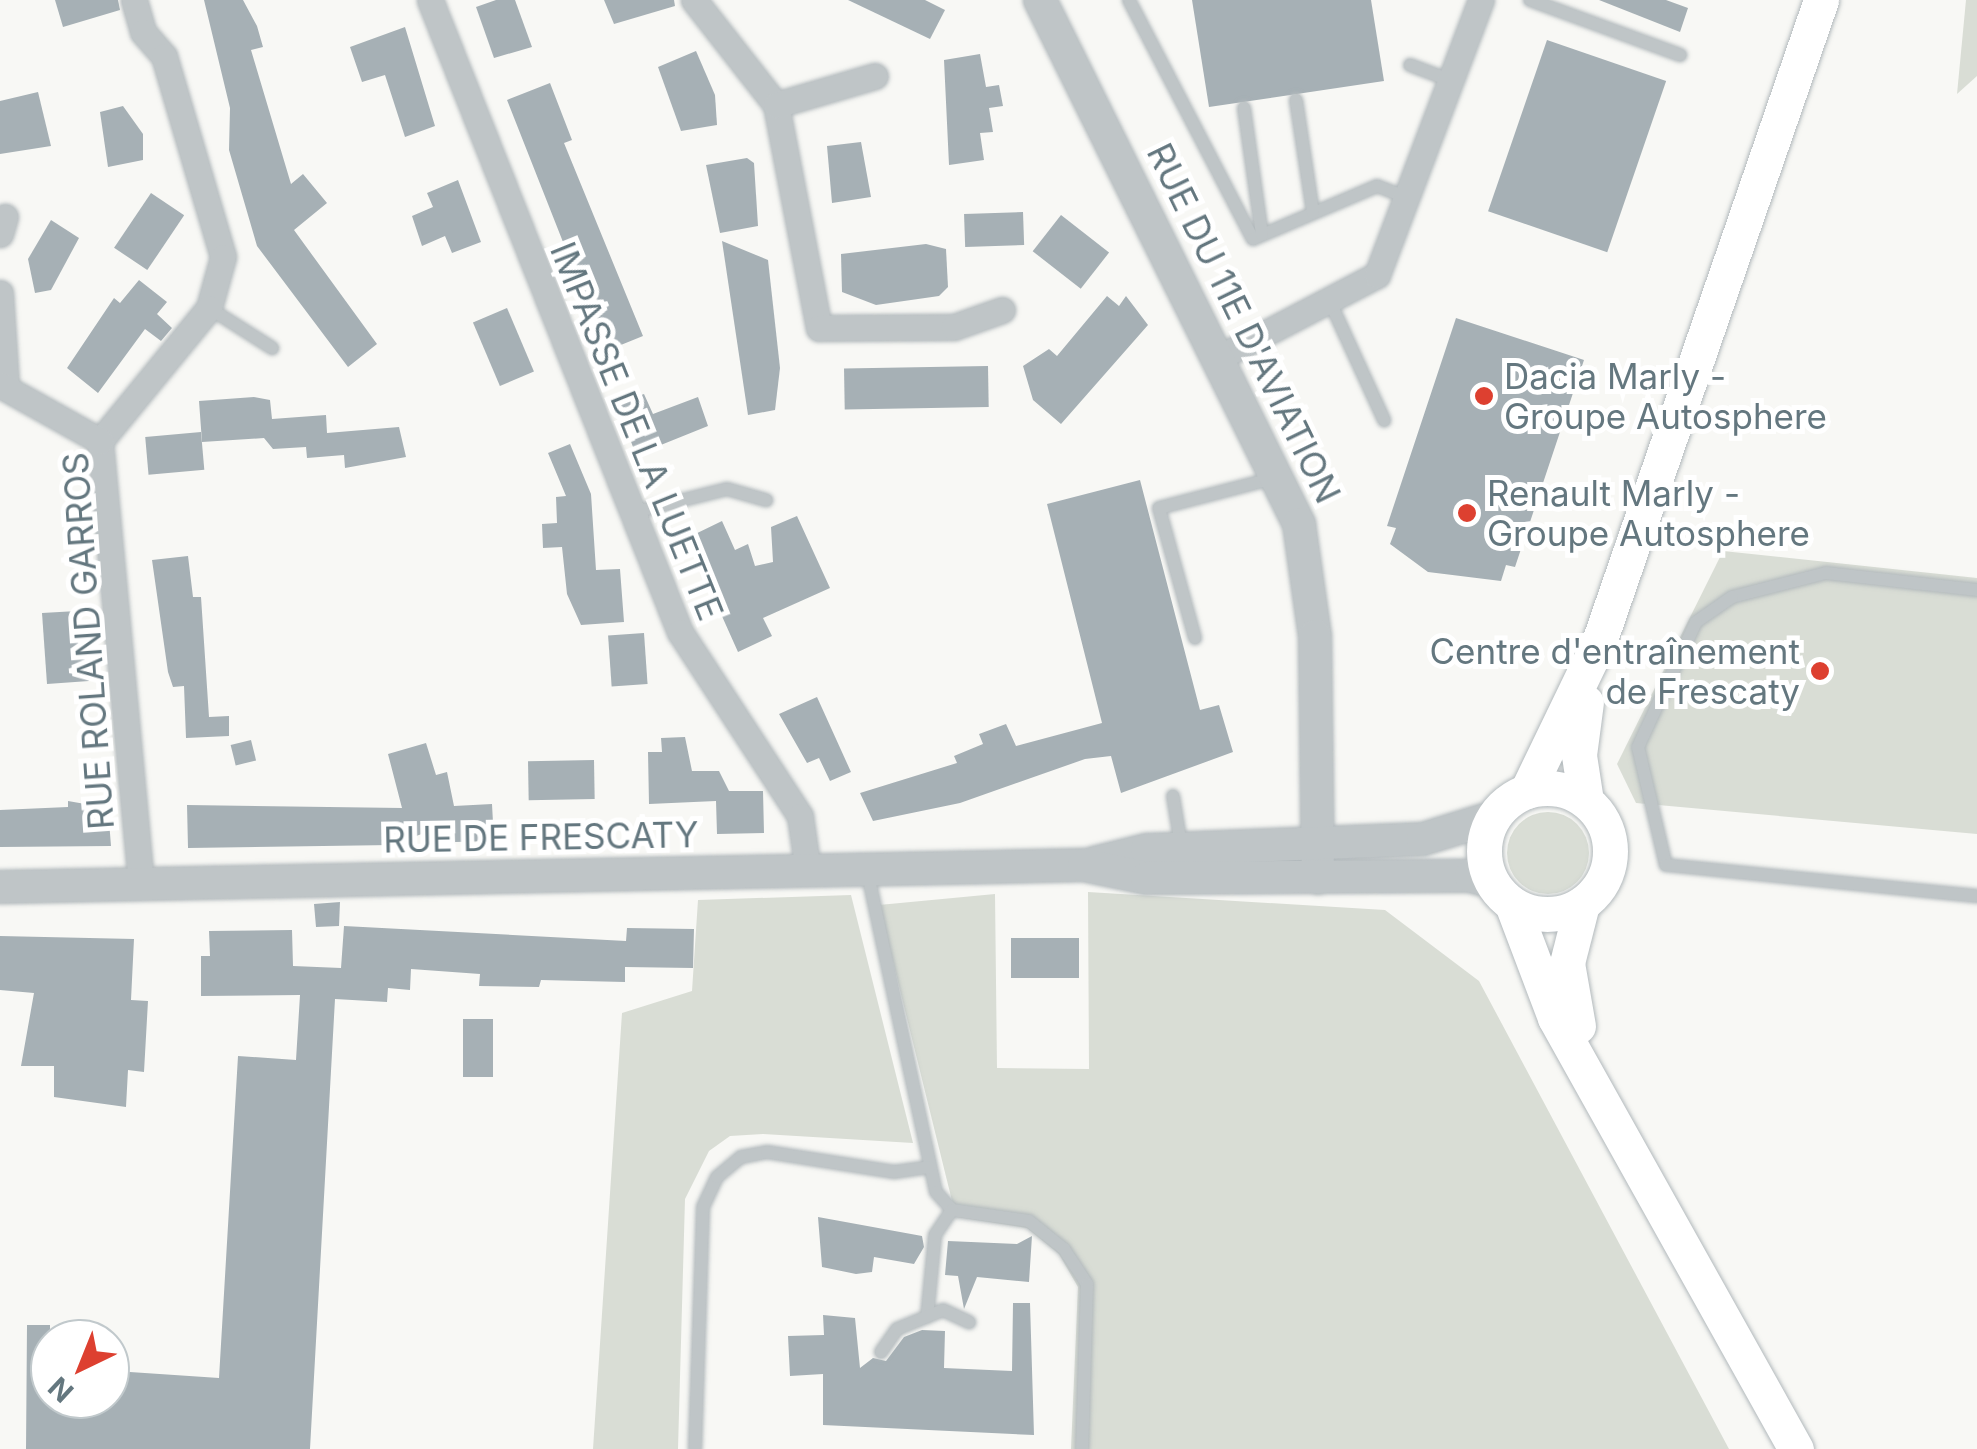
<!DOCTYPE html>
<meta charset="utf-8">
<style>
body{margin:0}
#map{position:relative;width:1977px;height:1449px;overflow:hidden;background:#f8f8f5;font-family:Inter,sans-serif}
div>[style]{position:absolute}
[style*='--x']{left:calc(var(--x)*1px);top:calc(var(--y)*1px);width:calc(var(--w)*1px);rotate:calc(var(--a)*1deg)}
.green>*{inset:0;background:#d9ddd5}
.round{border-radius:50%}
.building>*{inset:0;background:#a6b0b5;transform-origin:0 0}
.roads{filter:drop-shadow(0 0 2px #b2b9bc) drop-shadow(0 0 2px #b2b9bc)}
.service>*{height:12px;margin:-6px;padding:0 6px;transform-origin:6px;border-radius:6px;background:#bfc5c7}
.minor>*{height:25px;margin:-12.5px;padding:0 12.5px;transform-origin:12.5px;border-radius:12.5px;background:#bfc5c7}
.tertiary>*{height:32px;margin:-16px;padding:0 16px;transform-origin:16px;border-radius:16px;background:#bfc5c7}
.secondary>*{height:35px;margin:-17.5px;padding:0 17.5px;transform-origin:17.5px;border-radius:17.5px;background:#fff}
.secondary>.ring{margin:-17.5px;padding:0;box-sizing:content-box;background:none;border:35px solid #fff;border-radius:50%}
.dots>*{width:28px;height:28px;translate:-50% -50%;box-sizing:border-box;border:5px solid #fff;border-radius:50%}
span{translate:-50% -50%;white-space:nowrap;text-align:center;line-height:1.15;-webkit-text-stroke:10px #fff;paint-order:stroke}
.street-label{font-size:35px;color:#64777f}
.poi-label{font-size:35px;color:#64777f}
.left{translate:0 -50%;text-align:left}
.right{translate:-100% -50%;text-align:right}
.north{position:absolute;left:30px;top:1319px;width:100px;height:100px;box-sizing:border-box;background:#fff;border:2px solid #c1c9cc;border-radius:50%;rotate:223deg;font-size:28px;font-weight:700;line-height:40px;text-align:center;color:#64777f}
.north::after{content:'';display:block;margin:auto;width:35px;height:45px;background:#dd4030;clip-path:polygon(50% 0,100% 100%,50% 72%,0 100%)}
</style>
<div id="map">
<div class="green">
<i style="clip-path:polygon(1966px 0,1977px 0,1977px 76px,1957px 94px)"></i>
<i style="clip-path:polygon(1723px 551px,1977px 578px,1977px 834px,1636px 803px,1617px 764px)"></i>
<i class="round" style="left:1507px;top:812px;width:82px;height:82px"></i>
<i style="clip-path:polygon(1088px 892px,1385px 910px,1479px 981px,1729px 1449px,1071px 1449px,1078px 1287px,1059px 1254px,1027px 1228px,956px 1217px,879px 905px,995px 894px,997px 1068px,1089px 1069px)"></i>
<i style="clip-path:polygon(851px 895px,913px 1143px,763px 1134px,730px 1136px,709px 1151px,685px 1199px,678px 1449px,593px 1449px,622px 1013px,692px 991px,698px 900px)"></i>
</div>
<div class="building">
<i style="clip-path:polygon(55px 0,118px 0,120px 10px,63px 27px)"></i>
<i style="clip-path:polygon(204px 0,243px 0,257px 26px,263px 47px,251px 50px,291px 184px,303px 174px,327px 203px,294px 230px,377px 344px,348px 367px,257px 246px,229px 150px,230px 108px)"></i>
<i style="clip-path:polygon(496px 0,515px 0,532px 47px,494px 58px,476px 7px)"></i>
<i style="clip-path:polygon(604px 0,674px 0,675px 6px,614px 24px)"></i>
<i style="clip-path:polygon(848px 0,925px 0,945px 10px,930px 39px)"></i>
<i style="clip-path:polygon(1192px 0,1371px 0,1384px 81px,1209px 107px)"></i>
<i style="clip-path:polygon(1599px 0,1666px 0,1688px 8px,1680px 32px)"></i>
<i style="clip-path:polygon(405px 27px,435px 126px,405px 137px,385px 75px,362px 82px,350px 47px)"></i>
<i style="left:1547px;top:40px;width:126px;height:181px;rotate:19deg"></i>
<i style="clip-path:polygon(696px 51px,715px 95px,717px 125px,681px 131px,658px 67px)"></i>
<i style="clip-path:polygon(980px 54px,986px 87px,999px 85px,1003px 106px,989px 108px,993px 132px,980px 133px,984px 160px,949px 165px,944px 60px)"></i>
<i style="clip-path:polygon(550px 83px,572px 140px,564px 143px,643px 336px,606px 351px,507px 100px)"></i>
<i style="clip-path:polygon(38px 92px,51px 146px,0 154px,0 101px)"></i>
<i style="clip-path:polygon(123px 106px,143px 134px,143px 160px,108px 167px,100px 112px)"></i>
<i style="clip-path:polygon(861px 142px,871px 197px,832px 203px,827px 146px)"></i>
<i style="clip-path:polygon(747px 158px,754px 163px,758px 226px,720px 233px,706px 165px)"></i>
<i style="clip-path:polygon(458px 180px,481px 242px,452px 253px,445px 236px,422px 246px,412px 216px,433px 207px,427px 193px)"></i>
<i style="left:151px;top:193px;width:40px;height:66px;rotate:34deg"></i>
<i style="left:1023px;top:212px;width:33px;height:59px;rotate:88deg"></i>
<i style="left:1061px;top:215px;width:61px;height:46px;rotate:38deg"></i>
<i style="clip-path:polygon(51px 220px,79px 238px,51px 290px,35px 293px,28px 259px)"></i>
<i style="clip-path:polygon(722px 241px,768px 260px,780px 368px,775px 410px,748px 415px)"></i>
<i style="clip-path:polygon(926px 244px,946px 249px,948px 287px,939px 296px,876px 305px,842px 292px,841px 254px)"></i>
<i style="clip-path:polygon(139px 280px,167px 302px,157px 314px,172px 328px,161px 341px,145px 329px,98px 393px,67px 368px,114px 298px,120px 303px)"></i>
<i style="clip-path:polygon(1107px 296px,1119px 306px,1126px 296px,1148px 325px,1061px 424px,1033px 400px,1023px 366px,1049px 349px,1057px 356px)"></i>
<i style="left:507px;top:308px;width:69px;height:37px;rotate:67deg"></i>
<i style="clip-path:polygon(1456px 318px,1584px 360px,1515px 567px,1506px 565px,1501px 581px,1428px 572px,1390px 544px,1396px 528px,1387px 526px)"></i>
<i style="left:988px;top:366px;width:41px;height:144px;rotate:89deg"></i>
<i style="clip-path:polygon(644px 394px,653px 414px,698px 397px,708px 426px,636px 455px,617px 404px)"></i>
<i style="clip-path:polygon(254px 397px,270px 400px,272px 419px,326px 415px,327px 433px,399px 427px,406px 457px,345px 468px,344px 455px,307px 458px,306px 447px,273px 449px,264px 438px,202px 442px,199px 401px)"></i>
<i style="left:201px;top:432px;width:38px;height:56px;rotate:85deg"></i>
<i style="clip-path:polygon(570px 444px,591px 494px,596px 570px,620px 569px,624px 622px,581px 625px,567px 594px,562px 547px,543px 548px,542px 524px,557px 523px,556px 497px,566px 496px,548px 453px)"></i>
<i style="clip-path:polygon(1140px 480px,1200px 710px,1219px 705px,1233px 752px,1121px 793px,1111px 756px,1085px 759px,960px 803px,873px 821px,860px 793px,957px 763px,954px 756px,983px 744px,979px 734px,1006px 724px,1016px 746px,1102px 723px,1047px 504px)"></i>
<i style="clip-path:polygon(797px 516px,830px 588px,763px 618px,772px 636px,738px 652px,687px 538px,722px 521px,735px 550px,748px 544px,755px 566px,773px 562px,771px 527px)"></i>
<i style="clip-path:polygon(188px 556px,193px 597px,201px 597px,209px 717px,229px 716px,229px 736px,186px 738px,184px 686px,173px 687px,168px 672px,152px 560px)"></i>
<i style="clip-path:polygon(77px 611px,89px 681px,47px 684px,42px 613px)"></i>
<i style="left:644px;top:633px;width:51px;height:36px;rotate:86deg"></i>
<i style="clip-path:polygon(817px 697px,851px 772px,830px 781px,819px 758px,807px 763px,779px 714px)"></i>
<i style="clip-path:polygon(685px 737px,692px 771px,719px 771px,729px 791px,763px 791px,764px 833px,717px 834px,716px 801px,649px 804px,648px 752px,662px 752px,661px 738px)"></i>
<i style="left:251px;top:740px;width:21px;height:21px;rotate:76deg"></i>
<i style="clip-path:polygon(426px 743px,436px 775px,447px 772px,454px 806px,492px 804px,494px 841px,455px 842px,454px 822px,392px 845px,188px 848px,187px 805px,402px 808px,388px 754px)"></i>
<i style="left:594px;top:760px;width:39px;height:66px;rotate:89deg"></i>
<i style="clip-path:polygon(68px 801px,108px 808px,111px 846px,0 847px,0 810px,68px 807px)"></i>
<i style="clip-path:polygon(340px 902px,339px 926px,316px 927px,314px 904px)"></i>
<i style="clip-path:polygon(344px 926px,626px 941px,627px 928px,694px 929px,693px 968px,625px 967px,625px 982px,541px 980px,539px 987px,479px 986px,480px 974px,411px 969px,410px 990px,388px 988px,387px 1002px,335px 999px,310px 1449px,26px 1449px,27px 1325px,50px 1325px,50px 1399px,114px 1399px,115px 1371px,219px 1378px,238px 1056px,296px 1060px,300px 995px,201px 996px,201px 956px,210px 956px,209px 931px,292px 930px,293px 966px,341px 968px)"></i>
<i style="clip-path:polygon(0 936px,134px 939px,131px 1000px,148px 1001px,144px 1072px,128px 1070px,126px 1107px,54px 1097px,54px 1066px,21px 1066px,34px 993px,0 990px)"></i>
<i style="left:1011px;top:938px;width:68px;height:40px"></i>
<i style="left:463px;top:1019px;width:30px;height:58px"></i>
<i style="clip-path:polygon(818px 1217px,922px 1236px,924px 1247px,914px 1264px,874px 1257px,872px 1272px,856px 1274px,822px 1267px)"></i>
<i style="clip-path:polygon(1032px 1236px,1029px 1282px,977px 1277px,964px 1309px,958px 1276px,945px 1275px,948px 1241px,1017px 1244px)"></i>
<i style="clip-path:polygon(1013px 1303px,1030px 1303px,1034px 1435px,823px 1425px,823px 1374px,790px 1376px,788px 1336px,824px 1335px,823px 1315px,855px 1318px,860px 1368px,873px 1358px,886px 1361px,904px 1337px,922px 1330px,945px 1331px,944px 1368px,1012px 1371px)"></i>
</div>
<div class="roads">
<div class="service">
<i style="--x:1129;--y:0;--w:269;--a:62.6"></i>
<i style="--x:1253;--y:239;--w:135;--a:-23.1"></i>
<i style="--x:1377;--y:186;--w:33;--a:21"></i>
<i style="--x:1530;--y:0;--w:160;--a:20.1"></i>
<i style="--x:1410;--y:65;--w:45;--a:20.9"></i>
<i style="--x:1296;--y:100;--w:114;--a:81.4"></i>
<i style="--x:1244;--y:108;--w:128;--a:81.9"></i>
<i style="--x:1331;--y:304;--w:128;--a:65.4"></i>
<i style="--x:209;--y:308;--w:75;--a:32.4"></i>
<i style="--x:631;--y:513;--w:99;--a:-14"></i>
<i style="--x:727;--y:489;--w:41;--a:15.8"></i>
<i style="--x:1977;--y:590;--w:152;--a:-173.6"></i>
<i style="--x:1826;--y:573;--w:97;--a:165.7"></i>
<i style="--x:1732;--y:597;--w:44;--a:145.2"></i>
<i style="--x:1696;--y:622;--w:138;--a:114.9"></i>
<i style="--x:1638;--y:747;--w:121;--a:76.7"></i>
<i style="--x:1666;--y:865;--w:313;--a:5.7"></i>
<i style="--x:1195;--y:638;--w:135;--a:-105.5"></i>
<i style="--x:1159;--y:508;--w:119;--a:-14.6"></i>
<i style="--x:1173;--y:796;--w:50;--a:80.7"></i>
<i style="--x:867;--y:870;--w:329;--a:77.9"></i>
<i style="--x:936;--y:1192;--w:24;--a:48"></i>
<i style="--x:952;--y:1210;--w:78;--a:8.1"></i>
<i style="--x:1029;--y:1221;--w:45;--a:38.7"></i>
<i style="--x:1064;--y:1249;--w:42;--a:56.7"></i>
<i style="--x:1087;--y:1284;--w:165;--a:91.7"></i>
<i style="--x:927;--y:1317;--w:82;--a:-84.4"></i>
<i style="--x:935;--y:1235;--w:30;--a:-56"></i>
<i style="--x:881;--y:1352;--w:28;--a:-55"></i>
<i style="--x:897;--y:1329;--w:50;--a:-22.4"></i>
<i style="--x:943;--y:1310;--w:29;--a:25"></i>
<i style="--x:695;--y:1449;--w:242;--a:-88.1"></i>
<i style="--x:703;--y:1207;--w:33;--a:-65"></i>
<i style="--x:717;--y:1177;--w:31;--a:-40"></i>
<i style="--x:741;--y:1157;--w:26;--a:-11"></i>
<i style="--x:767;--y:1152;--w:129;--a:8.9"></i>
<i style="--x:894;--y:1172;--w:35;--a:-8"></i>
</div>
<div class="minor">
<i style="--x:134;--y:0;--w:33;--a:74"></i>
<i style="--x:143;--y:32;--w:32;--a:49"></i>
<i style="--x:164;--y:56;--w:209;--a:73.6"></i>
<i style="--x:223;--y:257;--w:53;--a:105.4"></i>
<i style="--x:209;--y:308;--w:172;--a:129.3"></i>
<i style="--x:100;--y:441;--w:446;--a:84.7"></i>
<i style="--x:430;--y:0;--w:680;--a:68.42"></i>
<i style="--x:680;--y:632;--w:220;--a:56.9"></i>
<i style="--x:800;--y:816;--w:56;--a:81.7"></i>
<i style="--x:694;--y:0;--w:133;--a:52"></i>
<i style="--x:776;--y:105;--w:227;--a:79.1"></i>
<i style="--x:819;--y:328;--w:135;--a:-0.4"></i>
<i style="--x:954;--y:327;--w:51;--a:-19.5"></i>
<i style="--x:776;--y:105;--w:103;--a:-16.3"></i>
<i style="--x:0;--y:234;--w:18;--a:-74"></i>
<i style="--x:0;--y:293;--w:92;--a:86.3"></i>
<i style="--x:1222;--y:356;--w:175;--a:-27.6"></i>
<i style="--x:1377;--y:275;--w:294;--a:-69.3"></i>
<i style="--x:0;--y:385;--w:115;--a:29.2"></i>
</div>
<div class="tertiary">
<i style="--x:1040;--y:0;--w:585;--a:63.7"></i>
<i style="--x:1299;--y:524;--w:113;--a:81.9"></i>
<i style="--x:1315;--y:636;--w:242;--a:89.3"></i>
<i style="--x:1094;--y:863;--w:55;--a:-13.8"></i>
<i style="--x:1147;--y:850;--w:276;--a:-2.3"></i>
<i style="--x:1423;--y:839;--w:74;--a:-17.2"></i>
<i style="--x:0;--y:887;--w:1084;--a:-1.16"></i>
<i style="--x:1084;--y:865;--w:64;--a:11.7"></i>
<i style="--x:1147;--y:878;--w:324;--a:-0.4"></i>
<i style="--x:1471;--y:876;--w:22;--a:16"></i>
</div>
<div class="secondary">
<i class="ring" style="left:1484px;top:788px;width:91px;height:91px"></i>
<i style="--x:1527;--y:791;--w:165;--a:-64.2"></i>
<i style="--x:1599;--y:642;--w:679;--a:-70.92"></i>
<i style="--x:1586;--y:801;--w:47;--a:-98.7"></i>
<i style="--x:1579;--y:755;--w:53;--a:-82.5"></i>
<i style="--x:1512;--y:904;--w:122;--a:69.3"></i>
<i style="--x:1555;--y:1018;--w:494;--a:60.8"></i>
<i style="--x:1578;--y:1026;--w:64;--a:-99.9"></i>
<i style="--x:1567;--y:963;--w:61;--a:-75.7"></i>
</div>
</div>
<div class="dots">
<i style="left:1484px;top:396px;background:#dd4030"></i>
<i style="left:1467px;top:513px;background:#dd4030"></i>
<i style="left:1820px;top:671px;background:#dd4030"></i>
</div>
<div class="street-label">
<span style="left:1244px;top:323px;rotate:64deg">RUE DU 11E D'AVIATION</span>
<span style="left:637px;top:431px;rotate:68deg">IMPASSE DE LA LUETTE</span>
<span style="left:88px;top:641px;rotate:-94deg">RUE ROLAND GARROS</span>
<span style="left:541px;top:837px;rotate:-1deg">RUE DE FRESCATY</span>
</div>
<div class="poi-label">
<span class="left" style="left:1504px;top:396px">Dacia Marly -<br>Groupe Autosphere</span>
<span class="left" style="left:1487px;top:513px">Renault Marly -<br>Groupe Autosphere</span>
<span class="right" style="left:1800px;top:671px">Centre d'entraînement<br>de Frescaty</span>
</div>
<div class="north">N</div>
</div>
